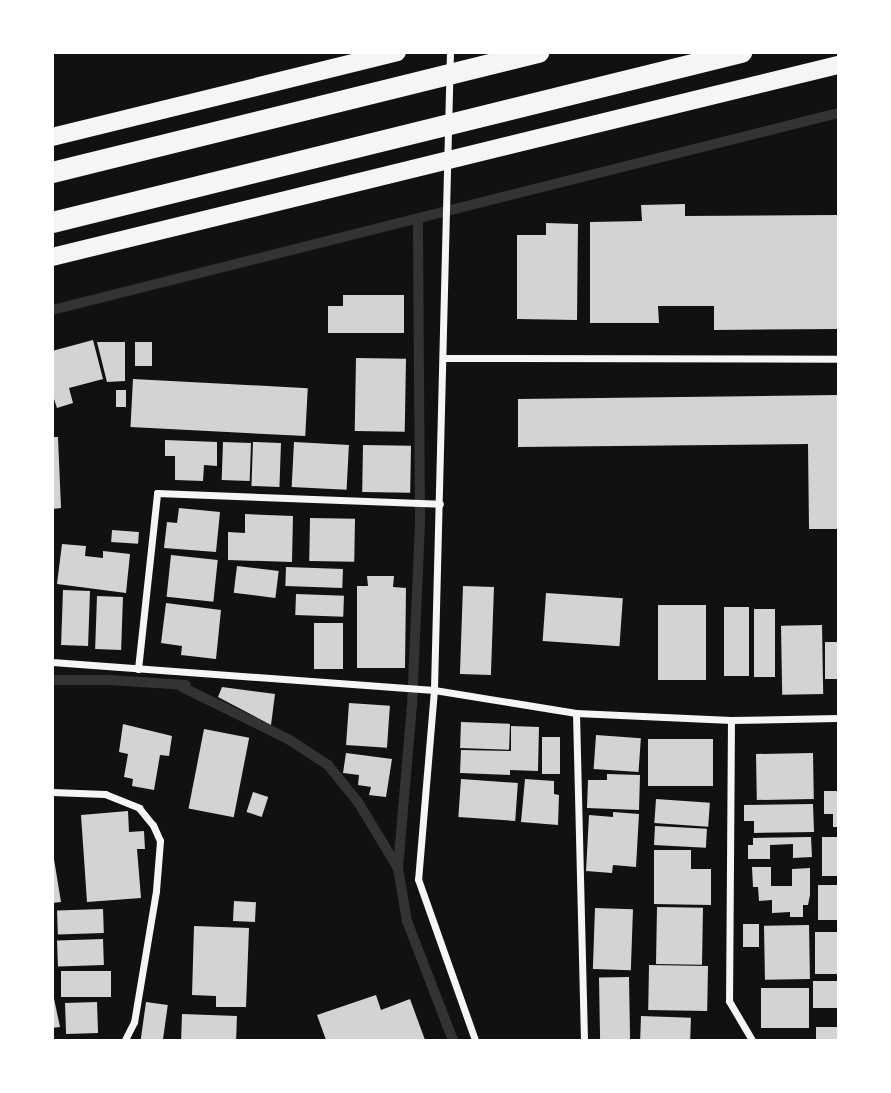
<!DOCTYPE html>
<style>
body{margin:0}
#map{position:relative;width:891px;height:1093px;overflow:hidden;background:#111;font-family:Barlow,sans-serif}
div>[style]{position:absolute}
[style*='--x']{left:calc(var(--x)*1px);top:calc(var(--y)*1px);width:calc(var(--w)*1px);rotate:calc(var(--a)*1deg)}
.stream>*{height:10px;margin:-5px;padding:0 5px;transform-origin:5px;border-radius:5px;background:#333}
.building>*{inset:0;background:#d3d3d3;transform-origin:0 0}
.minor>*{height:7px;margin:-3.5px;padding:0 3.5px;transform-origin:3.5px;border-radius:3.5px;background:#f5f5f5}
.primary>*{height:18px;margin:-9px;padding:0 9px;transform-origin:9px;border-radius:9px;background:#f5f5f5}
.motorway>*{height:21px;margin:-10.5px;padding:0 10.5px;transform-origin:10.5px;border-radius:10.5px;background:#f5f5f5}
span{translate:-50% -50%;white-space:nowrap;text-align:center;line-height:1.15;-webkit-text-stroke:6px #fff;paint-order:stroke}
.frame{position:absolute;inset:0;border:54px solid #fff;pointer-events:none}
</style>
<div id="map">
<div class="stream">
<i style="--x:52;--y:310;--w:810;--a:-14.07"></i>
<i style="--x:52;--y:680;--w:58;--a:0"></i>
<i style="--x:110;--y:680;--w:76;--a:3.8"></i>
<i style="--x:182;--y:687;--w:118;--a:26.1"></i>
<i style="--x:288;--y:739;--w:48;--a:33"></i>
<i style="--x:328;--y:765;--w:48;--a:51"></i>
<i style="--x:358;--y:802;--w:77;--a:58.8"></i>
<i style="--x:398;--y:868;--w:54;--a:80.4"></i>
<i style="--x:407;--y:921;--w:128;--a:68.9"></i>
<i style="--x:398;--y:868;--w:163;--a:-85.1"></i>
<i style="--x:412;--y:706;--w:186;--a:-87.5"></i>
<i style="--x:420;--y:520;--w:301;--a:-90.4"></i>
</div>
<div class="building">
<i style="clip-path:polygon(685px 204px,685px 216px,838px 215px,838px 329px,714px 330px,714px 306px,658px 306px,659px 323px,590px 323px,590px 222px,642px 221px,641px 205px)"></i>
<i style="clip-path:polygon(546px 223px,578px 224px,577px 320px,517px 319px,517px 235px,546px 235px)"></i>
<i style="clip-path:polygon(343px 295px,404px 295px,404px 333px,328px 333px,328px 306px,343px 306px)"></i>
<i style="clip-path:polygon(93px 340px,103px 379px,69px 388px,73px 403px,57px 408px,52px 393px,52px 351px)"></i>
<i style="clip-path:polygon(97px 342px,125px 342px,125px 381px,107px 382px)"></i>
<i style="left:135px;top:342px;width:17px;height:24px"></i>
<i style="left:356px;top:358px;width:50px;height:73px;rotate:1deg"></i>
<i style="left:133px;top:379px;width:175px;height:48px;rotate:3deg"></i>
<i style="left:116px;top:390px;width:10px;height:17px"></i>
<i style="clip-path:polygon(838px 395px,838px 529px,809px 529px,808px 444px,518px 447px,518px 399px)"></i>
<i style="clip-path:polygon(52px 437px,58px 437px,61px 508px,52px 509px)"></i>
<i style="clip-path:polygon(165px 440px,217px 442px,217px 466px,204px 465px,203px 481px,175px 480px,175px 456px,165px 456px)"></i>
<i style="left:223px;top:442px;width:28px;height:38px;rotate:2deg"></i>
<i style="left:253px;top:442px;width:28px;height:44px;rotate:2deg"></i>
<i style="left:294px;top:442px;width:55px;height:45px;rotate:3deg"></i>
<i style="left:363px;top:445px;width:48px;height:47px;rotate:1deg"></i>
<i style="clip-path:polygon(179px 508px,220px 512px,216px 552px,164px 548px,167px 522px,177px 523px)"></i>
<i style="clip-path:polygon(245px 514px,293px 516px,292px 562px,228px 560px,228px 532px,245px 533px)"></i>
<i style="left:310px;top:518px;width:45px;height:43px;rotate:1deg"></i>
<i style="left:112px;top:530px;width:27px;height:12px;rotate:4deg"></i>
<i style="clip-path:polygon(62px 544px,86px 546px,85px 556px,103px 558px,103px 551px,130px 554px,126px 593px,57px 584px)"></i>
<i style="left:171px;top:555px;width:47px;height:42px;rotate:6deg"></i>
<i style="left:237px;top:566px;width:42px;height:27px;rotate:7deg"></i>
<i style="left:286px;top:567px;width:57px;height:19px;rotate:2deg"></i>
<i style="clip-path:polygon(367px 576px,394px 576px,393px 587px,406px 588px,405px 668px,357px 668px,357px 586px,368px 586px)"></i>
<i style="left:463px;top:586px;width:31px;height:88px;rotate:2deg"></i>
<i style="left:63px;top:590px;width:27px;height:55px;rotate:2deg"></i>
<i style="left:546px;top:593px;width:77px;height:48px;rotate:4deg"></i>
<i style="left:296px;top:594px;width:48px;height:21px;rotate:2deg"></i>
<i style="left:97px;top:596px;width:26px;height:53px;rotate:2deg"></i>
<i style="clip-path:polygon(166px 603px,221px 610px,216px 659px,181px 655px,182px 646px,161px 643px)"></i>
<i style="left:658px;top:605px;width:48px;height:75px"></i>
<i style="left:724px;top:607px;width:25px;height:69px"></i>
<i style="left:754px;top:609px;width:21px;height:68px"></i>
<i style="left:314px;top:623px;width:29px;height:46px"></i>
<i style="left:822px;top:625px;width:69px;height:41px;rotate:89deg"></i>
<i style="left:825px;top:642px;width:13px;height:37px"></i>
<i style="clip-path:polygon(222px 687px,275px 694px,271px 725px,218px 697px)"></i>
<i style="left:349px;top:703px;width:41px;height:42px;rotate:4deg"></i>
<i style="left:461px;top:722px;width:49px;height:26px;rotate:2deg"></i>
<i style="clip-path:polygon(123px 724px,172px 736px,169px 756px,160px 755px,154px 790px,132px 786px,133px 779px,124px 777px,128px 754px,119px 752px)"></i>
<i style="clip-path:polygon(511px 726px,539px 727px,538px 771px,510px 770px,510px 775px,460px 773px,461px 750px,511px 751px)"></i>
<i style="left:204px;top:729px;width:46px;height:81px;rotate:11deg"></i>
<i style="left:596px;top:735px;width:45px;height:34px;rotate:4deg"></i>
<i style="left:542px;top:737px;width:18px;height:37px"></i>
<i style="left:713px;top:739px;width:47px;height:65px;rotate:90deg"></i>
<i style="clip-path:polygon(346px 753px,392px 759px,386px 797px,369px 795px,371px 787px,358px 785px,359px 775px,343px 773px)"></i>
<i style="left:813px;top:753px;width:46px;height:57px;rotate:89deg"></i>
<i style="clip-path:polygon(607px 774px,640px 775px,639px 810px,587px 808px,588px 780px,607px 780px)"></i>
<i style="left:461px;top:779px;width:57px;height:38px;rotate:4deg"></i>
<i style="clip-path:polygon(525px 779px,554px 781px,554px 794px,559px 795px,558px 825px,521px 822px)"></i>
<i style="clip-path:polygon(824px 791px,838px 791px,838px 827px,833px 827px,833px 814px,824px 814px)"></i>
<i style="left:253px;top:792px;width:16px;height:21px;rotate:18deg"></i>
<i style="left:656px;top:799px;width:54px;height:24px;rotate:4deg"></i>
<i style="clip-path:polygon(813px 804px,814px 832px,754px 833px,754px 821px,744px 821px,744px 805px)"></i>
<i style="clip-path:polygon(128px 811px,129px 832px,144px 831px,145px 849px,137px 849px,141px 898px,87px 902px,81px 815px)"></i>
<i style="clip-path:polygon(613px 812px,639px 814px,636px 867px,613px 865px,612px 873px,586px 871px,589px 815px,613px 817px)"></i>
<i style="left:655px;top:826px;width:52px;height:19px;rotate:3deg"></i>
<i style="clip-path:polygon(811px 837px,812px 857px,793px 858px,793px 844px,770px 845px,770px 859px,748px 859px,748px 845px,753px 845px,753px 838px)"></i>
<i style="left:822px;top:837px;width:16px;height:39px"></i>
<i style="clip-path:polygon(52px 847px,61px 902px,52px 903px)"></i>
<i style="clip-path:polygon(654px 850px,691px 850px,691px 869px,711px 869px,711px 905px,654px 904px)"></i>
<i style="clip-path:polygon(752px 867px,771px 867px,771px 886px,792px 886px,792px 869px,810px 868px,810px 895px,808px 905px,803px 905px,803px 917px,790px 917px,790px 912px,772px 913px,772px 900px,759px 901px,758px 887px,753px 887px)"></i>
<i style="left:838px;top:885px;width:35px;height:20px;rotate:90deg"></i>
<i style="left:234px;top:901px;width:22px;height:20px;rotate:3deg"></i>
<i style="left:657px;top:907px;width:46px;height:57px;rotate:1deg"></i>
<i style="left:595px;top:908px;width:38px;height:61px;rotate:2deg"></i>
<i style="left:103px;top:909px;width:24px;height:46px;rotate:88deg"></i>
<i style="left:743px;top:924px;width:16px;height:23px"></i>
<i style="left:809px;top:925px;width:54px;height:45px;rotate:89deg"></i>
<i style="clip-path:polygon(194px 926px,249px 928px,246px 1007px,216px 1007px,216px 996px,192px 995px)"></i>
<i style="left:838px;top:932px;width:42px;height:23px;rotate:90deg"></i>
<i style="left:103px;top:939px;width:26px;height:46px;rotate:88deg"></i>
<i style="left:649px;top:965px;width:59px;height:45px;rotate:1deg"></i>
<i style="left:111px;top:971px;width:26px;height:50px;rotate:90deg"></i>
<i style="left:629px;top:977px;width:63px;height:30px;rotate:89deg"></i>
<i style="left:838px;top:981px;width:27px;height:25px;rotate:90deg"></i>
<i style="left:761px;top:988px;width:48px;height:40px"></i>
<i style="clip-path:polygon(52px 989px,60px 1027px,52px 1028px)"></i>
<i style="clip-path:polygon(376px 995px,381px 1010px,410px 999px,425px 1040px,326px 1040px,317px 1015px)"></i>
<i style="left:97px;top:1002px;width:31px;height:32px;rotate:88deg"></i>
<i style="left:146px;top:1002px;width:22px;height:38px;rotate:8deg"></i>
<i style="left:182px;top:1014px;width:55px;height:26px;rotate:2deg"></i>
<i style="left:641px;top:1016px;width:50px;height:24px;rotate:2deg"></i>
<i style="left:838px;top:1027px;width:13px;height:22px;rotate:90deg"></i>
</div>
<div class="minor">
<i style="--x:450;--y:52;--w:638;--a:91.44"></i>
<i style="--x:434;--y:690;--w:190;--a:94.8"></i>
<i style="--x:418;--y:879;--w:171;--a:70.5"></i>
<i style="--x:444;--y:358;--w:394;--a:0.1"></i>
<i style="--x:52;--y:662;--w:383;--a:4.2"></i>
<i style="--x:434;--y:690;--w:144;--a:9.2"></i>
<i style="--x:576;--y:713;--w:155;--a:2.6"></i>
<i style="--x:731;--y:720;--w:107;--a:-1.1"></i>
<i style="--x:138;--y:669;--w:177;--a:-83.8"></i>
<i style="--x:157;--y:493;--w:283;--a:2.2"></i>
<i style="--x:576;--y:713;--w:327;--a:88.6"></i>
<i style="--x:731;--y:720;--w:281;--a:90.4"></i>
<i style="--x:729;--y:1001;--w:45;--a:59.5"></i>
<i style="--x:52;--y:792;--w:53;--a:2.2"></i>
<i style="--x:105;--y:794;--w:37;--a:22"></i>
<i style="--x:139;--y:808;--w:22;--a:51"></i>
<i style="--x:153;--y:825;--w:17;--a:66"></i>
<i style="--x:160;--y:841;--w:50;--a:94.6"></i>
<i style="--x:156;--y:891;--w:133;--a:99.5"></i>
<i style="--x:134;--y:1022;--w:20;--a:117"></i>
</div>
<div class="primary">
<i style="--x:52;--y:137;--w:355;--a:-13.8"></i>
<i style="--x:52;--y:257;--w:809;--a:-13.73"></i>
</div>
<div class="motorway">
<i style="--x:52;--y:172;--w:501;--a:-13.87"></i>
<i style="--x:52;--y:222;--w:710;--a:-13.86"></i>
</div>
<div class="frame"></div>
</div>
